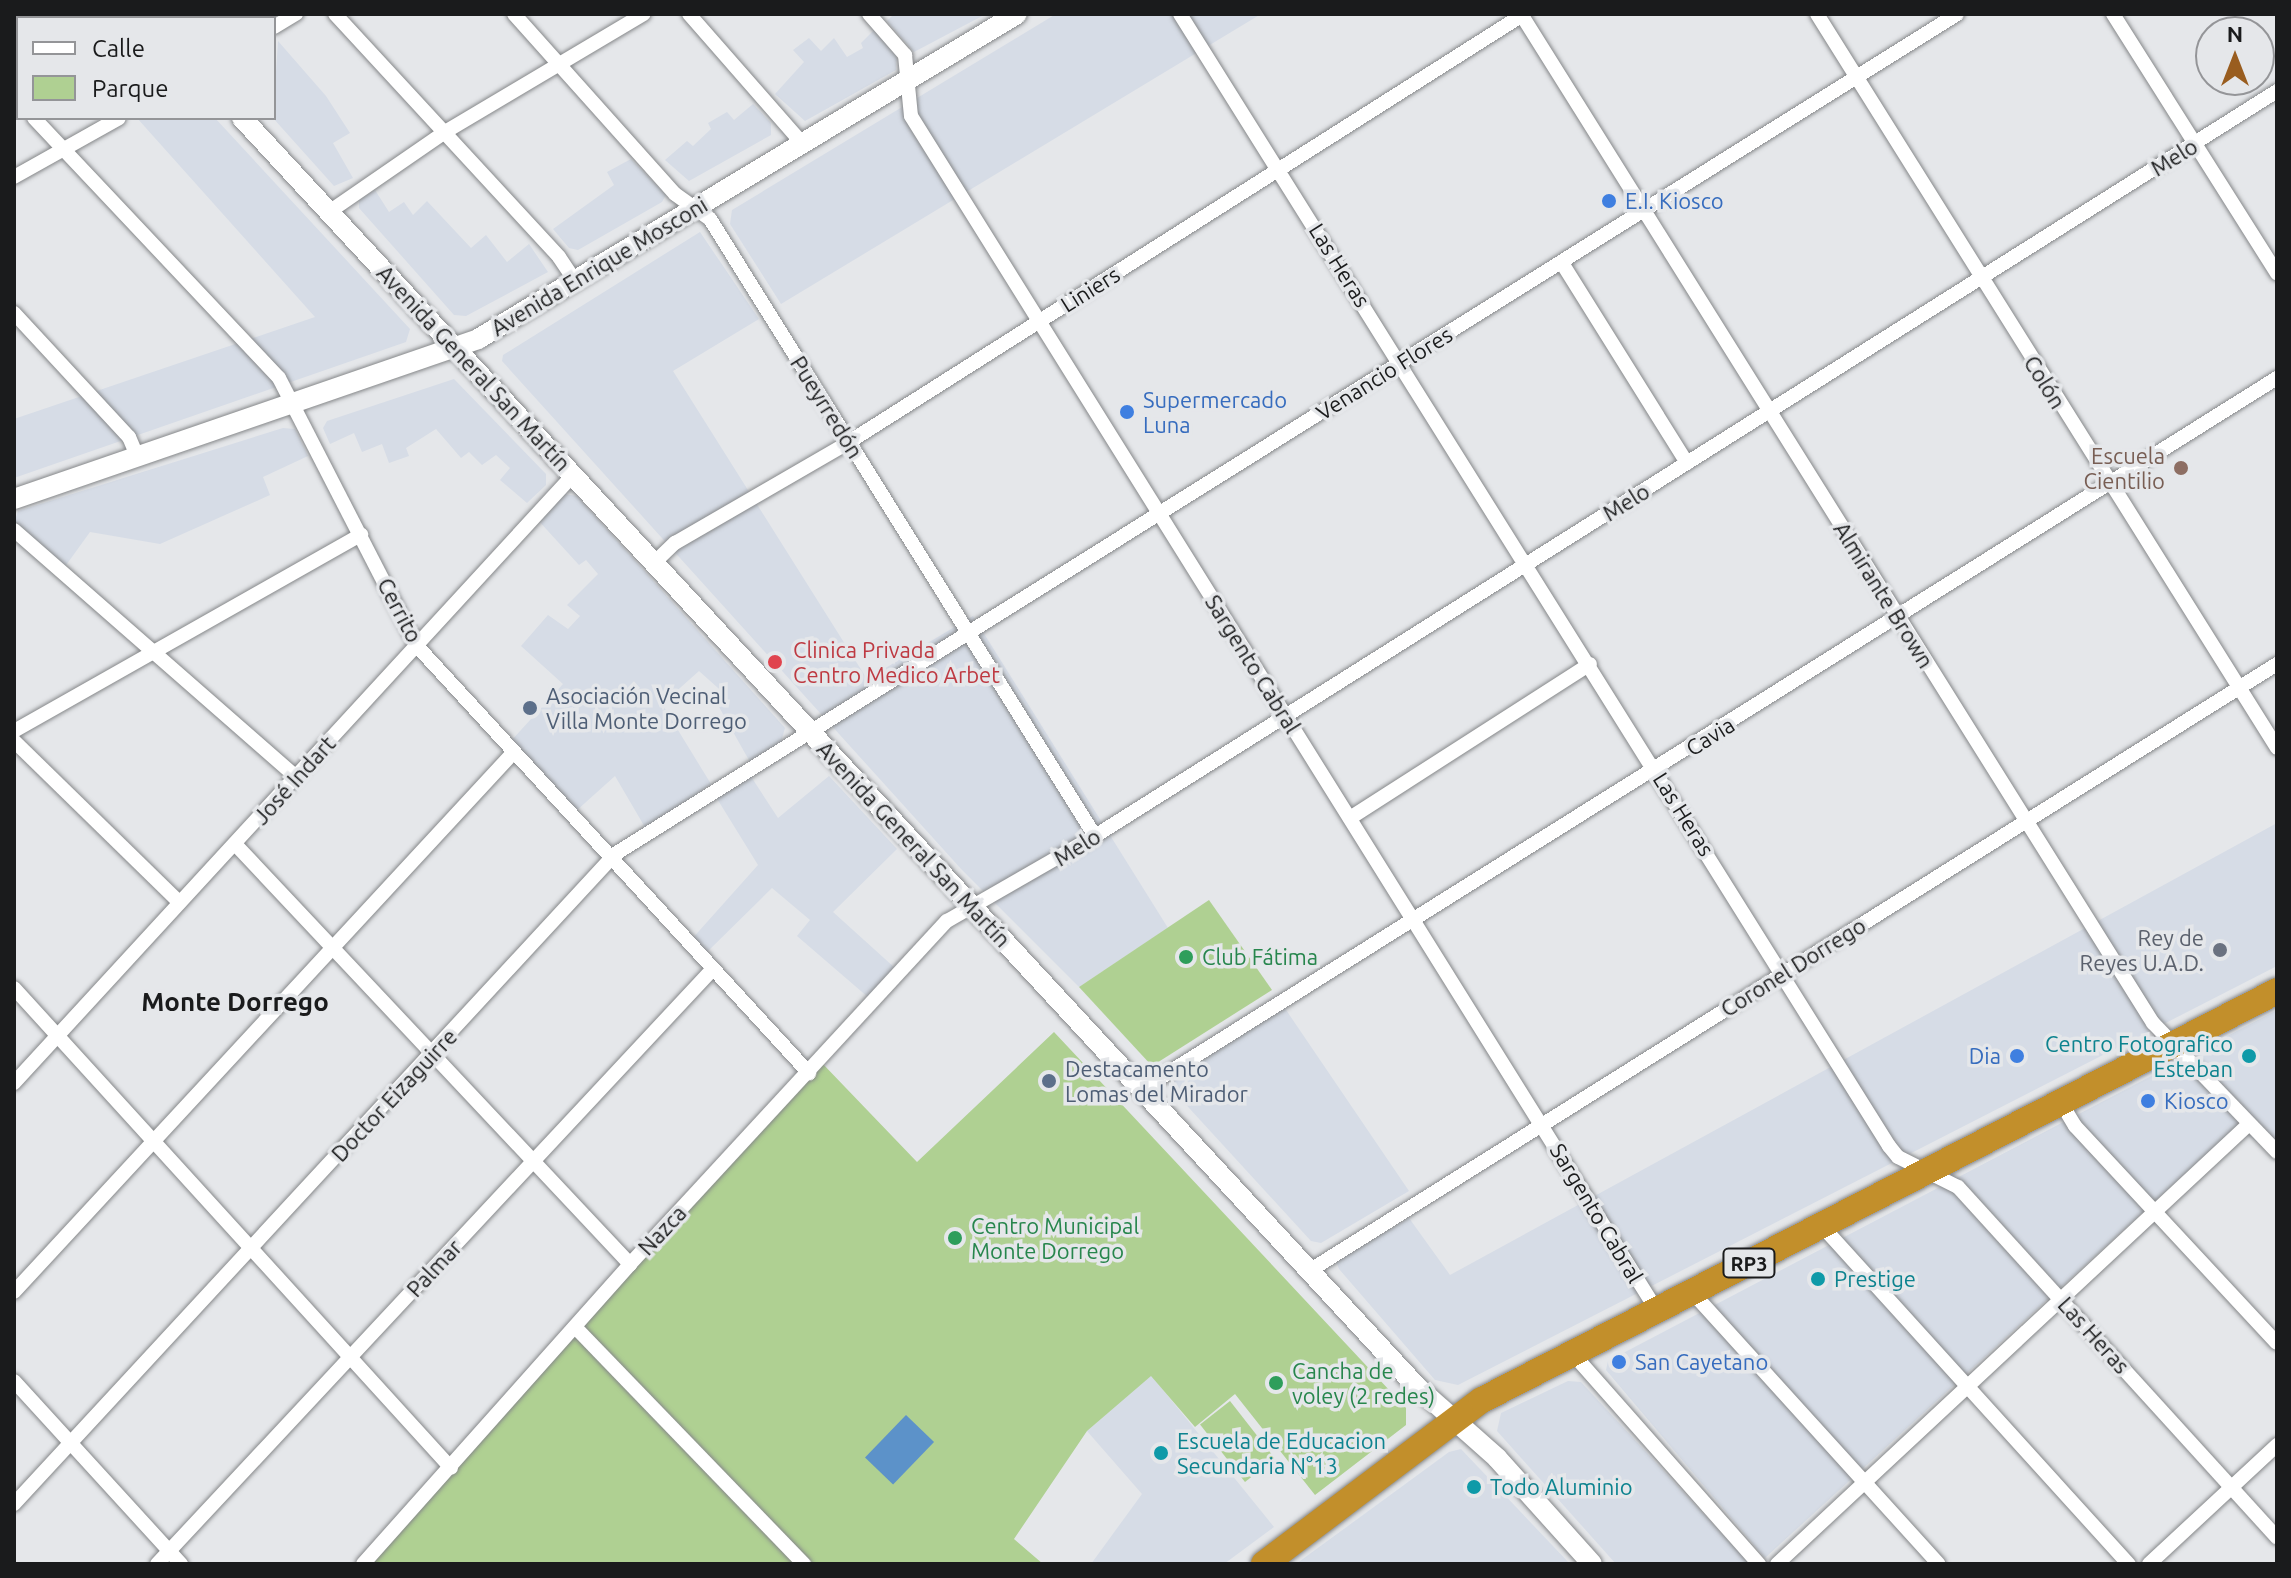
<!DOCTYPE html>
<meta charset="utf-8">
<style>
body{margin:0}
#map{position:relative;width:2291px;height:1578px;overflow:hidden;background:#e5e7ea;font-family:Ubuntu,sans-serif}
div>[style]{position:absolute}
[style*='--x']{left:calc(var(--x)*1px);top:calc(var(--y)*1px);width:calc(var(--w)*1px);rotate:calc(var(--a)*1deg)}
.built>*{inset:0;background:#d6dce6}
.green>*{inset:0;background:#afd092;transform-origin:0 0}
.water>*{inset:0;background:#5c92c9;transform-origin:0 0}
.roads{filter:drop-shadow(0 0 2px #858789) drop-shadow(0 0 2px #858789)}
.street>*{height:14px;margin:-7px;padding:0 7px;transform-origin:7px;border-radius:7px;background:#fff}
.secondary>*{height:20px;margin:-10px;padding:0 10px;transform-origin:10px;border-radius:10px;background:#fff}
.highway>*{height:26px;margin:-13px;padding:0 13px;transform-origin:13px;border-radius:13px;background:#c28f2b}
.dots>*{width:22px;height:22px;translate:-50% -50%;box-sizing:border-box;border:4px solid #e5e7ea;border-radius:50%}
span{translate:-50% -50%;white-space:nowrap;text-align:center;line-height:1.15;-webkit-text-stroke:7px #e5e7ea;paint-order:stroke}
.shield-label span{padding:2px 6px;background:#e5e7ea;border:2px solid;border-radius:6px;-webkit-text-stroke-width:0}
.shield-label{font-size:20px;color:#1a1b1c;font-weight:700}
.street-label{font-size:22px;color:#1a1b1c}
.shop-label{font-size:22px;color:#366cbe}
.left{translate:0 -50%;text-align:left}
.right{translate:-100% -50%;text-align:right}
.education-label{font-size:22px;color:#785e54}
.health-label{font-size:22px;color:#be3a42}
.service-label{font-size:22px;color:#4e5e75}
.worship-label{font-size:22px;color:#5b616d}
.leisure-label{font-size:22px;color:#27864d}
.culture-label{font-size:22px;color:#0d838f}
.quarter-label{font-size:26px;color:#1a1b1c;font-weight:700}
.frame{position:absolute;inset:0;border:16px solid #1a1b1c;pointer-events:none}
.legend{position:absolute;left:16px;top:16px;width:260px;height:104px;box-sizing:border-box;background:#e5e7ea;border:2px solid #949598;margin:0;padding:10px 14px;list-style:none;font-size:24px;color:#1a1b1c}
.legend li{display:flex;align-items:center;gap:16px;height:40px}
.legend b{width:40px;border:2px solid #949598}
.north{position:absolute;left:2195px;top:16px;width:80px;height:80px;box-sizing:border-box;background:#e5e7ea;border:2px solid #949598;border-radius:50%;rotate:0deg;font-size:22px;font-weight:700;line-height:32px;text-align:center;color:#1a1b1c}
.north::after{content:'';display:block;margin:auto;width:28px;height:36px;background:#995d1f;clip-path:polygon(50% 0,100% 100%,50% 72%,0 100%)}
</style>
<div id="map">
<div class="built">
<i style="clip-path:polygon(894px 14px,986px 14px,914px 52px,887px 21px)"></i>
<i style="clip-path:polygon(1056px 14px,1261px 14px,781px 304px,730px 224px,732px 210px)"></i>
<i style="clip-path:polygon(874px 30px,897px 55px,896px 70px,805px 121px,775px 94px,804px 62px,793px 50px,809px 38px,821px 51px,834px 38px,847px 57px,863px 48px,861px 43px)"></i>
<i style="clip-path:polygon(278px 41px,326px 96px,350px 133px,333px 143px,353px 178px,334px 186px,273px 118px)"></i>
<i style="clip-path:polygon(753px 104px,771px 123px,771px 135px,689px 181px,665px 160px,687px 141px,693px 146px,711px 129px,708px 123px,727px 112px,734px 120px)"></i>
<i style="clip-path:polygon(137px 118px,215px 118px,410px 329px,406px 342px,14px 478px,14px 419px,315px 317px)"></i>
<i style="clip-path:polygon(631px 159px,666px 195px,662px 202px,578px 250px,569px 248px,553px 229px,614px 185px,607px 172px)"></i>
<i style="clip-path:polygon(375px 190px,389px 212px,404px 202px,413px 215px,427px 201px,471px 248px,486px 235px,507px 262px,529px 244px,548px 272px,466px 316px,454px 315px,359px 208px,359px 200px)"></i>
<i style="clip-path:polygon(700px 232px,759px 319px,673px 371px,867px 679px,973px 616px,1168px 928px,1079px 987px,962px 870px,502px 361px,503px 355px)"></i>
<i style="clip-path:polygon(454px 379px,546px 474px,546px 485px,527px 503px,500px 480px,510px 468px,496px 455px,482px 465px,469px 452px,461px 458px,436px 429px,406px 448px,409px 456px,389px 463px,382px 444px,362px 452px,354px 433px,330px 444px,323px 428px,327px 421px)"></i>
<i style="clip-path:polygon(283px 428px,295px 429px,308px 456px,263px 477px,270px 495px,160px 544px,90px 532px,64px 568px,14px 523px,18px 511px)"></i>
<i style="clip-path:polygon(563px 494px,577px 496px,785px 728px,781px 742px,750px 762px,719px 707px,727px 696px,699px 671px,662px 704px,711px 784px,646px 829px,615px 776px,576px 811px,510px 742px,563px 684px,521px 646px,548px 615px,568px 629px,580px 616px,567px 605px,598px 574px,586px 560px,579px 565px,537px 519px)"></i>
<i style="clip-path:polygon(750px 775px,778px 818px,829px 776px,897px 849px,833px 912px,895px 968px,869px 998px,797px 936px,810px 920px,772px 888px,705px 954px,691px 940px,758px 865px,716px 797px)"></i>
<i style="clip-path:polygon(2277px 823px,2277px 966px,1458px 1385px,1435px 1380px,1339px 1269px,1336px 1261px,1409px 1218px,1450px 1275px)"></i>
<i style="clip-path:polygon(1282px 1004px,1409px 1191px,1321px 1243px,1311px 1241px,1168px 1085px)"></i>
<i style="clip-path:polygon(2277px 1010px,2277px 1156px,2236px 1127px,1765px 1558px,1606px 1370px,1608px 1361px)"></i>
<i style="clip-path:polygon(1151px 1375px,1274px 1527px,1224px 1564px,1091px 1564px,1142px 1494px,1087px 1431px)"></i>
<i style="clip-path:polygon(1568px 1381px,1581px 1382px,1750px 1564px,1616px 1564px,1497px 1431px,1501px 1413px)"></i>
<i style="clip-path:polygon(1461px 1449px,1570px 1564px,1296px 1564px,1449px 1452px)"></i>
</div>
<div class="green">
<i style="clip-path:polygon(1209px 900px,1272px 990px,1152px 1066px,1079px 987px)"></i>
<i style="clip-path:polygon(1054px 1032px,1406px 1408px,1406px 1425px,1315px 1495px,1235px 1394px,1195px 1427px,1151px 1376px,1087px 1431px,1014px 1539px,1043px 1564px,369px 1564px,821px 1062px,917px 1162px)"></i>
<i style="left:1230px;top:1401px;width:73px;height:38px;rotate:52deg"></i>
</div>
<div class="water">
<i style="left:906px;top:1415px;width:39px;height:59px;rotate:44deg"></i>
</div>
<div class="roads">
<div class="street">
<i style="--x:335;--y:14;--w:330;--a:47.3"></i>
<i style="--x:559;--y:257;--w:29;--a:56"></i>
<i style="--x:514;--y:14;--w:241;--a:48.2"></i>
<i style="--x:675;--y:194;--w:43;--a:35.5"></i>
<i style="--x:710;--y:219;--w:727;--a:58.04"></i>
<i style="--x:689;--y:14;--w:171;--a:48.8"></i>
<i style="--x:869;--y:14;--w:55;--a:48.7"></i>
<i style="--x:905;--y:55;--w:61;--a:84.4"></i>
<i style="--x:911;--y:116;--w:1409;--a:58.02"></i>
<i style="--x:1180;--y:14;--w:1336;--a:57.94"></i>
<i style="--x:1889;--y:1146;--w:14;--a:51"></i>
<i style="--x:1898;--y:1157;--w:67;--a:26.6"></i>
<i style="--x:1958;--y:1187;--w:474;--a:47.7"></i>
<i style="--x:1521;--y:14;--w:1191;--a:57.94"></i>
<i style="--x:2153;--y:1023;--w:179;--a:46.1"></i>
<i style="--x:1817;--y:14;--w:866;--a:57.92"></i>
<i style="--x:2113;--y:14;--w:307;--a:57.7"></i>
<i style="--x:274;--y:27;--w:26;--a:-31"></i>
<i style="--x:14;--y:97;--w:6;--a:45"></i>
<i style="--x:34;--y:118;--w:357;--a:46.7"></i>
<i style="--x:279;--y:378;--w:301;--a:62.8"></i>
<i style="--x:417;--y:646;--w:580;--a:47.45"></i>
<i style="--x:14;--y:177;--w:120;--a:-29.3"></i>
<i style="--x:329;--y:212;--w:141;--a:-34.6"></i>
<i style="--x:445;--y:132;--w:231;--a:-30.7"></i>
<i style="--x:1562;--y:263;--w:236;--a:58"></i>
<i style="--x:14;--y:313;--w:169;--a:47.2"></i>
<i style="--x:129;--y:437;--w:23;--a:67"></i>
<i style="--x:14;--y:530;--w:375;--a:41.2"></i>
<i style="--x:655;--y:562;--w:28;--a:-44"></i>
<i style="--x:675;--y:543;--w:201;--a:-30.1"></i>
<i style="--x:849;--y:442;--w:799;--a:-32.38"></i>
<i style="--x:14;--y:731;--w:399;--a:-29.5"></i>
<i style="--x:14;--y:741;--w:231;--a:44.3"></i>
<i style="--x:1350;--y:818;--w:285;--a:-32.7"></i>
<i style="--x:235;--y:844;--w:577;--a:46.76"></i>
<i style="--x:14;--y:988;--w:649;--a:47.68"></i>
<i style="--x:14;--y:1083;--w:826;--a:-47.4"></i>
<i style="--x:1141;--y:1090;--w:1341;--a:-32.08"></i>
<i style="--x:2060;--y:1101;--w:29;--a:59"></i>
<i style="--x:2075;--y:1126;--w:296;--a:47.1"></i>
<i style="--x:1822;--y:1226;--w:457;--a:47.8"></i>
<i style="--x:1309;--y:1271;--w:1143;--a:-32.09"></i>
<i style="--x:14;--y:1292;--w:733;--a:-47.21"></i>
<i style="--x:1692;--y:1292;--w:367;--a:47.8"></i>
<i style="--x:575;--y:1327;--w:330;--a:46"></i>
<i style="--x:1573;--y:1354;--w:281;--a:48.5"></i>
<i style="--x:14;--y:1381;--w:248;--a:47.6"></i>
<i style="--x:14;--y:1504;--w:885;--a:-47.24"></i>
<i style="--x:615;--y:854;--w:1583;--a:-32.04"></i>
<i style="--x:157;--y:1564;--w:812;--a:-46.95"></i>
<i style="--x:363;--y:1564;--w:402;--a:-48.3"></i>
<i style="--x:630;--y:1264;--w:467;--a:-47.3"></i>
<i style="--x:947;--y:921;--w:171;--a:-29.9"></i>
<i style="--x:1095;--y:836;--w:1397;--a:-32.22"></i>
<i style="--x:1777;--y:1564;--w:645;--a:-42.99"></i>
<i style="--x:2149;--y:1564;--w:175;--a:-42.9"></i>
</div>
<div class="secondary">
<i style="--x:146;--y:14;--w:5;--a:53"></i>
<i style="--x:242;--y:118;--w:1728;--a:47.2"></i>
<i style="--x:1416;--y:1386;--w:108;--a:41.6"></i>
<i style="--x:1497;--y:1458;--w:142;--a:48.1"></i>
<i style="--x:14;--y:499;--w:491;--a:-19"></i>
<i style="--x:478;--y:339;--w:629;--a:-31.09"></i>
</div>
<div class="highway">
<i style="--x:1264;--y:1564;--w:273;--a:-37"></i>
<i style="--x:1482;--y:1400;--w:894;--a:-27.22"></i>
</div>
</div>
<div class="dots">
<i style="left:1609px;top:201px;background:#3f7fe0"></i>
<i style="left:1127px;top:412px;background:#3f7fe0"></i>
<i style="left:2181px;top:468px;background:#8d6e63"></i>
<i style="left:775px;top:662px;background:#e0444e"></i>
<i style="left:530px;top:708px;background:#5c6f8a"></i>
<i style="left:2220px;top:950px;background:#6b7280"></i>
<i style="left:1186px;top:957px;background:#2e9e5b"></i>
<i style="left:2017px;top:1056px;background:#3f7fe0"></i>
<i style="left:2249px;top:1056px;background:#0f9aa8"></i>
<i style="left:1049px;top:1081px;background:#5c6f8a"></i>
<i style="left:2148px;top:1101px;background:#3f7fe0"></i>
<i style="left:955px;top:1238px;background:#2e9e5b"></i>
<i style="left:1818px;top:1279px;background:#0f9aa8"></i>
<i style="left:1619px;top:1362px;background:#3f7fe0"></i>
<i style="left:1276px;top:1383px;background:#2e9e5b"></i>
<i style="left:1161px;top:1453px;background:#0f9aa8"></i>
<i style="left:1474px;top:1487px;background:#0f9aa8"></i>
</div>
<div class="shield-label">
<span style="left:1749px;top:1263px">RP3</span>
</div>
<div class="street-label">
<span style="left:2174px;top:157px;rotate:-32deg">Melo</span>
<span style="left:1340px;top:265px;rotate:58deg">Las Heras</span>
<span style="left:599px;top:266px;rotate:-31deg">Avenida Enrique Mosconi</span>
<span style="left:1090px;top:289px;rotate:-32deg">Liniers</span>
<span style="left:474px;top:368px;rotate:47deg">Avenida General San Martín</span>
<span style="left:1384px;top:373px;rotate:-32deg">Venancio Flores</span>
<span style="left:2045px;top:382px;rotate:58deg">Colón</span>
<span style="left:827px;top:407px;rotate:58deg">Pueyrredón</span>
<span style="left:1626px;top:502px;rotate:-32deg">Melo</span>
<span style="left:1884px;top:595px;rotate:58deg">Almirante Brown</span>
<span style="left:400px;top:610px;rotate:62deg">Cerrito</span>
<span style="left:1253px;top:664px;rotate:58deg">Sargento Cabral</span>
<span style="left:1710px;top:736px;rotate:-32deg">Cavia</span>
<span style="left:294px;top:780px;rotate:-48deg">José Indart</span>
<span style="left:1684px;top:814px;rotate:58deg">Las Heras</span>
<span style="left:914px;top:844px;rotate:47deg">Avenida General San Martín</span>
<span style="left:1077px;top:847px;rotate:-32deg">Melo</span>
<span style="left:1793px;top:967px;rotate:-32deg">Coronel Dorrego</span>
<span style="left:394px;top:1095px;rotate:-47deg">Doctor Eizaguirre</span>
<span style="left:1597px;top:1213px;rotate:59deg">Sargento Cabral</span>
<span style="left:662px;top:1230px;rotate:-47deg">Nazca</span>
<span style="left:434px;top:1268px;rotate:-47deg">Palmar</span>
<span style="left:2094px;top:1335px;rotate:48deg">Las Heras</span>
</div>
<div class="shop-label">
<span class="left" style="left:1625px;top:201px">E.I. Kiosco</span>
<span class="left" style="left:1143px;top:412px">Supermercado<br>Luna</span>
<span class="right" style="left:2001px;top:1056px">Dia</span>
<span class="left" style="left:2164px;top:1101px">Kiosco</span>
<span class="left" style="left:1635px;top:1362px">San Cayetano</span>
</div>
<div class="education-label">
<span class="right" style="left:2165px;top:468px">Escuela<br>Cientilio</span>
</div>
<div class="health-label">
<span class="left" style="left:793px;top:662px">Clinica Privada<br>Centro Medico Arbet</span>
</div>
<div class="service-label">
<span class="left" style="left:546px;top:708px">Asociación Vecinal<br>Villa Monte Dorrego</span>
<span class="left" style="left:1065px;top:1081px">Destacamento<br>Lomas del Mirador</span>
</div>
<div class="worship-label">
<span class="right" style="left:2204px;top:950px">Rey de<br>Reyes U.A.D.</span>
</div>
<div class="leisure-label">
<span class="left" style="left:1202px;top:957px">Club Fátima</span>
<span class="left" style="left:971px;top:1238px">Centro Municipal<br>Monte Dorrego</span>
<span class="left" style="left:1292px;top:1383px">Cancha de<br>voley (2 redes)</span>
</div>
<div class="culture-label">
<span class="right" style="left:2233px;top:1056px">Centro Fotografico<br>Esteban</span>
<span class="left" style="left:1834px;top:1279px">Prestige</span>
<span class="left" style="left:1177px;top:1453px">Escuela de Educacion<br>Secundaria N°13</span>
<span class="left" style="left:1490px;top:1487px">Todo Aluminio</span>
</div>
<div class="quarter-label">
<span style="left:235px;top:1002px">Monte Dorrego</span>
</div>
<div class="frame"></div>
<ul class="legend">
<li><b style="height:10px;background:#fff"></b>Calle</li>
<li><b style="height:22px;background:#afd092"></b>Parque</li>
</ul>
<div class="north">N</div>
</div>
